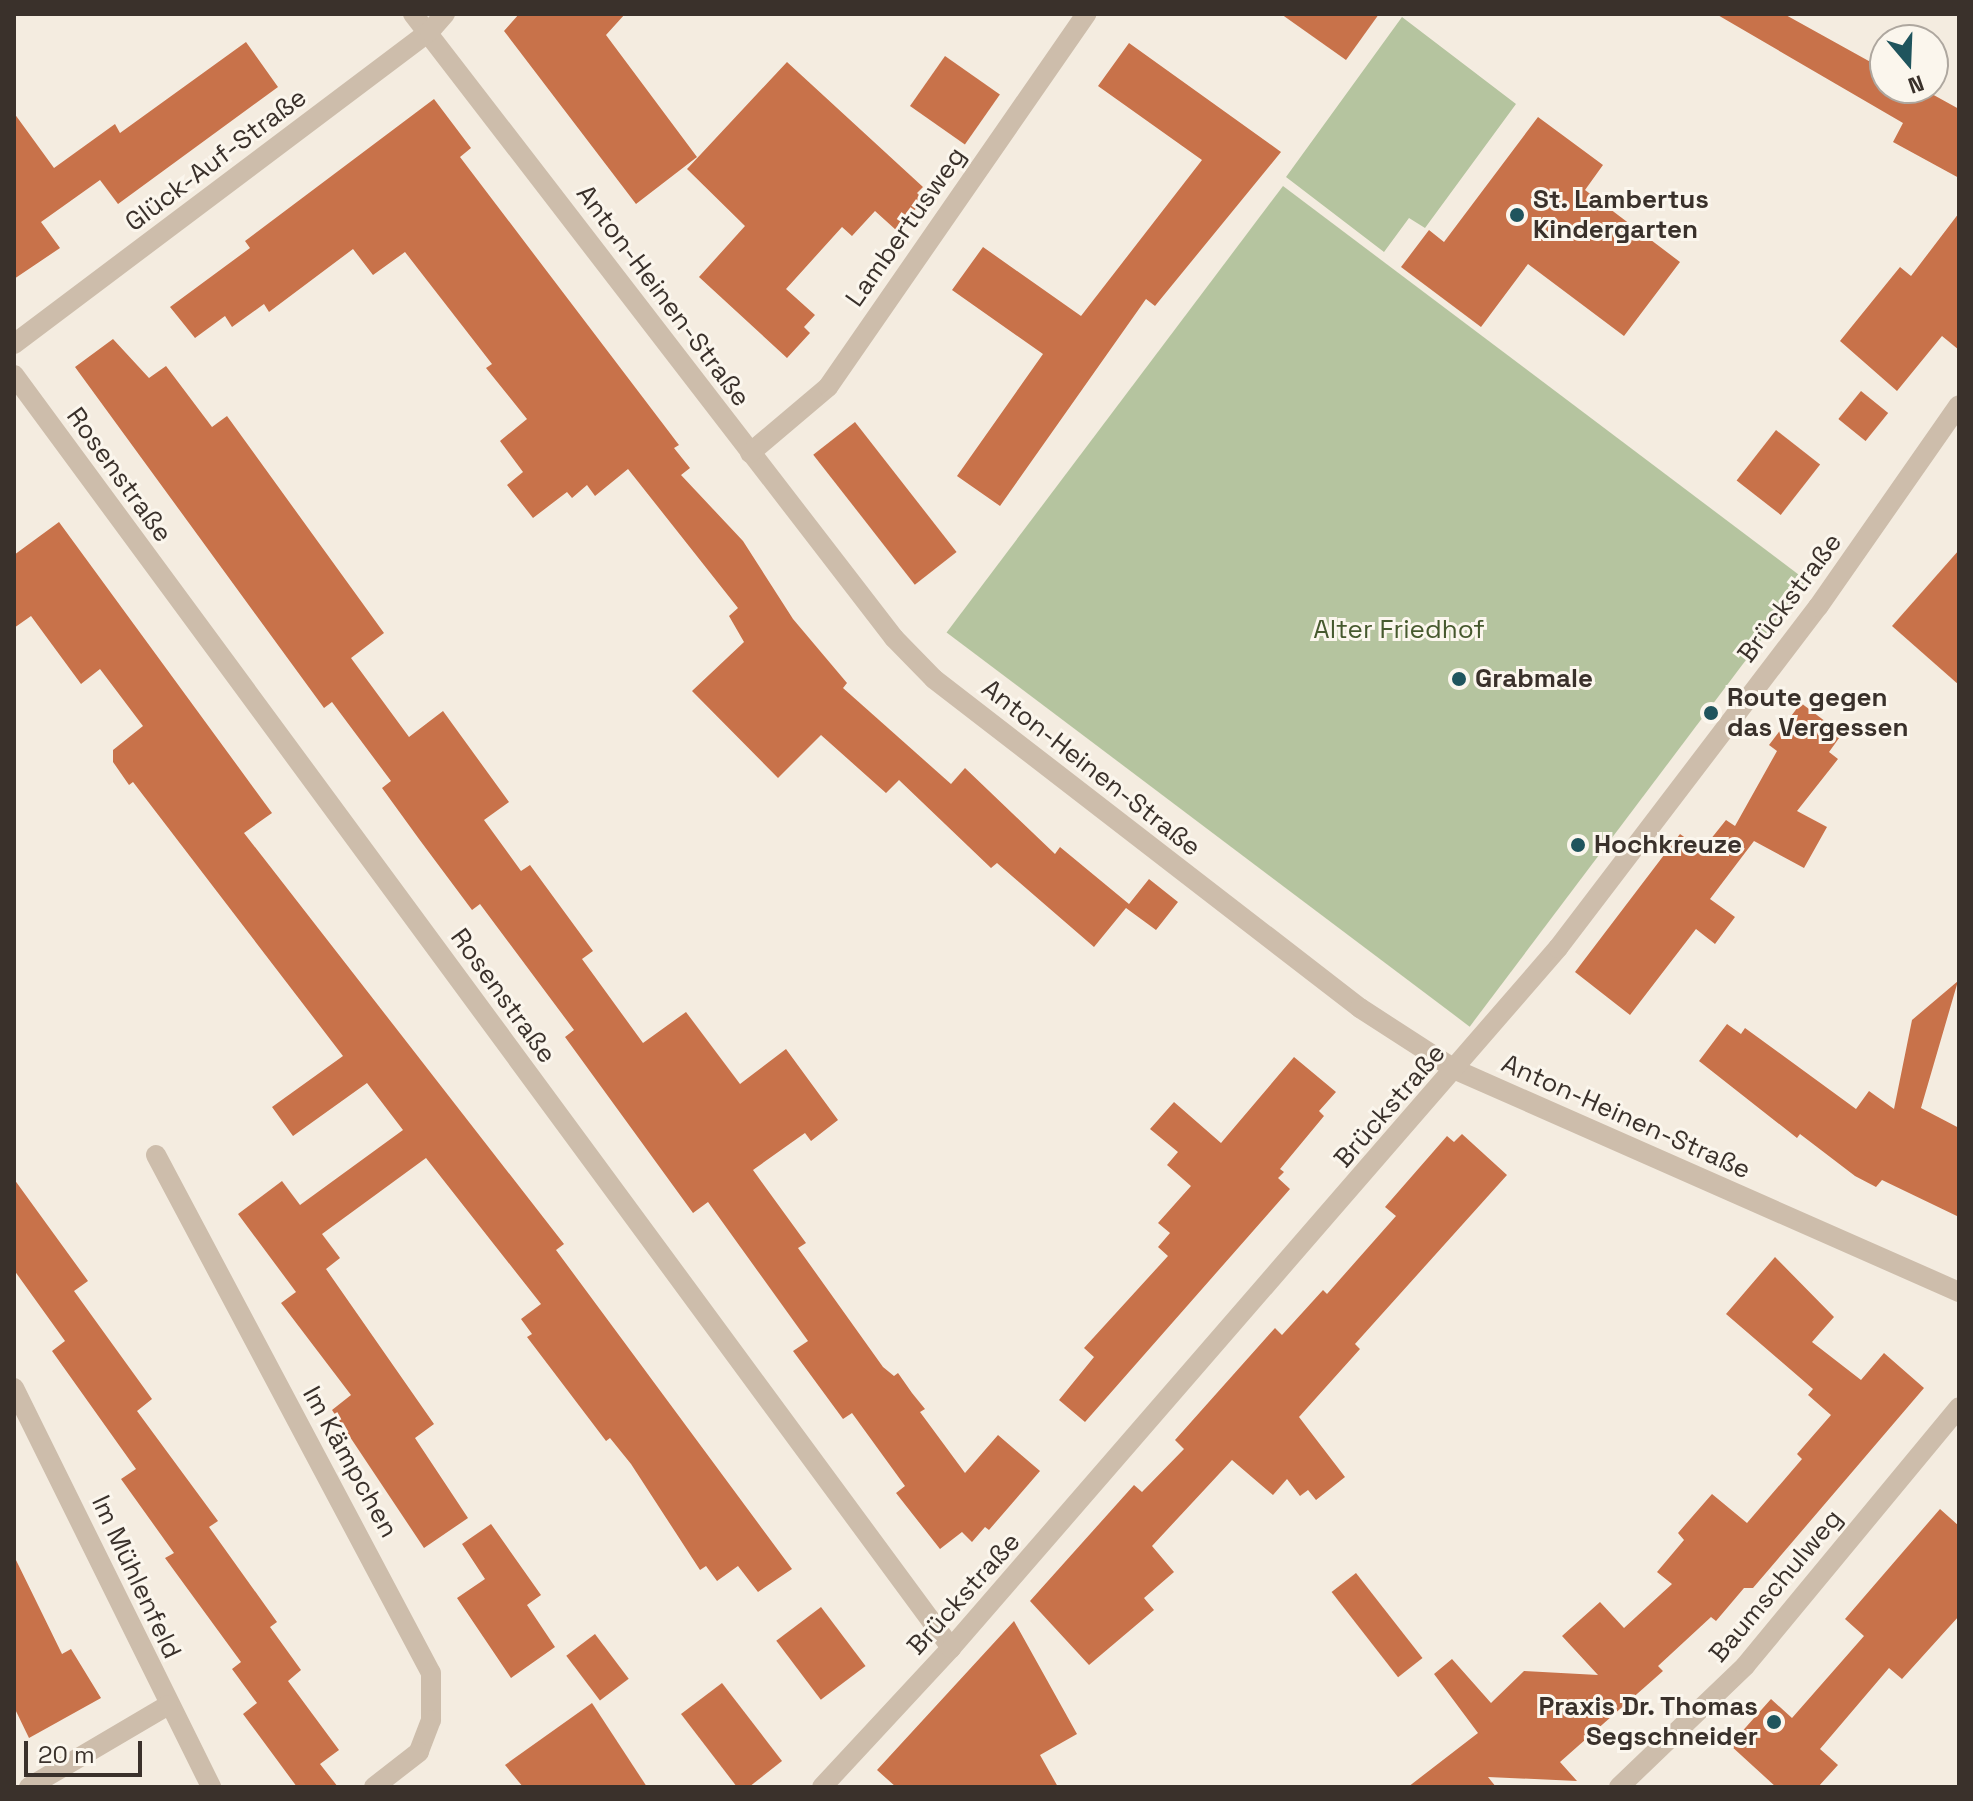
<!DOCTYPE html>
<meta charset="utf-8">
<style>
body{margin:0}
#map{position:relative;width:1973px;height:1801px;overflow:hidden;background:#f4ece0;font-family:"Space Grotesk",sans-serif}
div>[style]{position:absolute}
[style*='--x']{left:calc(var(--x)*1px);top:calc(var(--y)*1px);width:calc(var(--w)*1px);rotate:calc(var(--a)*1deg)}
.green>*{inset:0;background:#b5c49f;transform-origin:0 0}
.building>*{inset:0;background:#c8724a;transform-origin:0 0}
.minor>*{height:20px;margin:-10px;padding:0 10px;transform-origin:10px;border-radius:10px;background:#cdbdab}
.dots>*{width:22px;height:22px;translate:-50% -50%;box-sizing:border-box;border:4px solid #fbf6ed;border-radius:50%}
span{translate:-50% -50%;white-space:nowrap;text-align:center;line-height:1.15;-webkit-text-stroke:6px #fbf6ed;paint-order:stroke}
.street-label{font-size:26px;color:#3a312b}
.poi-label{font-size:26px;color:#3a312b;font-weight:700}
.left{translate:0 -50%;text-align:left}
.right{translate:-100% -50%;text-align:right}
.park-label{font-size:26px;color:#46592e}
.frame{position:absolute;inset:0;border:16px solid #3a312b;pointer-events:none}
.north{position:absolute;left:1869px;top:24px;width:80px;height:80px;box-sizing:border-box;background:#fbf6ed;border:2px solid #aea79f;border-radius:50%;rotate:161deg;font-size:22px;font-weight:700;line-height:32px;text-align:center;color:#3a312b}
.north::after{content:'';display:block;margin:auto;width:28px;height:36px;background:#1f545d;clip-path:polygon(50% 0,100% 100%,50% 72%,0 100%)}
.scale{position:absolute;left:24px;top:1741px;width:118px;height:36px;box-sizing:border-box;border:4px solid #3a312b;border-top:0;padding-left:10px;font-size:24px;line-height:28px;white-space:nowrap;color:#3a312b;-webkit-text-stroke:6px #fbf6ed;paint-order:stroke}
</style>
<div id="map">
<div class="green">
<i style="clip-path:polygon(1402px 17px,1516px 104px,1425px 228px,1409px 218px,1384px 252px,1286px 177px)"></i>
<i style="left:1283px;top:186px;width:655px;height:559px;rotate:37deg"></i>
</div>
<div class="building">
<i style="clip-path:polygon(519px 14px,625px 14px,606px 35px,697px 157px,636px 204px,504px 31px)"></i>
<i style="clip-path:polygon(1281px 14px,1379px 14px,1346px 60px)"></i>
<i style="clip-path:polygon(1716px 14px,1784px 14px,1885px 70px,1885px 88px,1921px 88px,1959px 109px,1959px 178px,1893px 142px,1903px 123px)"></i>
<i style="clip-path:polygon(246px 42px,278px 87px,118px 204px,100px 180px,41px 222px,60px 248px,14px 279px,14px 113px,54px 168px,115px 124px,120px 133px)"></i>
<i style="clip-path:polygon(1129px 43px,1281px 152px,1155px 306px,1146px 299px,1000px 506px,957px 476px,1043px 354px,952px 290px,983px 247px,1081px 316px,1202px 160px,1098px 86px)"></i>
<i style="left:945px;top:56px;width:67px;height:61px;rotate:35deg"></i>
<i style="clip-path:polygon(787px 62px,923px 187px,917px 193px,924px 200px,896px 230px,875px 211px,852px 236px,842px 227px,786px 289px,815px 315px,804px 327px,810px 333px,787px 358px,699px 277px,745px 226px,687px 169px)"></i>
<i style="clip-path:polygon(434px 99px,471px 148px,460px 157px,679px 445px,674px 448px,690px 468px,681px 475px,743px 541px,793px 619px,847px 683px,843px 688px,951px 784px,965px 768px,1055px 854px,1060px 847px,1129px 904px,1149px 879px,1178px 902px,1156px 930px,1126px 908px,1094px 947px,997px 863px,991px 868px,899px 780px,886px 793px,821px 735px,778px 778px,692px 691px,744px 642px,729px 616px,738px 608px,628px 469px,595px 496px,587px 485px,572px 498px,567px 492px,533px 518px,507px 485px,523px 472px,500px 441px,527px 419px,486px 368px,492px 364px,405px 252px,373px 275px,353px 249px,269px 312px,264px 304px,232px 327px,225px 316px,195px 338px,170px 307px,250px 248px,245px 241px)"></i>
<i style="clip-path:polygon(1538px 117px,1603px 165px,1585px 190px,1680px 262px,1624px 336px,1528px 264px,1481px 327px,1401px 267px,1429px 230px,1444px 242px)"></i>
<i style="clip-path:polygon(1959px 213px,1959px 350px,1942px 336px,1897px 391px,1840px 341px,1900px 267px,1911px 276px)"></i>
<i style="clip-path:polygon(113px 339px,149px 378px,166px 366px,212px 427px,227px 416px,384px 633px,351px 658px,409px 737px,443px 711px,509px 802px,484px 820px,521px 871px,530px 865px,593px 951px,582px 959px,643px 1043px,686px 1012px,740px 1084px,786px 1049px,838px 1120px,811px 1141px,805px 1133px,753px 1170px,806px 1243px,798px 1248px,883px 1367px,894px 1376px,898px 1373px,912px 1393px,925px 1409px,920px 1412px,965px 1473px,998px 1435px,1040px 1471px,989px 1530px,985px 1527px,972px 1542px,962px 1532px,940px 1549px,896px 1493px,905px 1486px,852px 1413px,843px 1419px,793px 1351px,808px 1341px,708px 1202px,693px 1213px,565px 1037px,574px 1030px,480px 904px,472px 910px,419px 839px,382px 788px,391px 781px,332px 702px,324px 708px,75px 367px)"></i>
<i style="left:1861px;top:391px;width:35px;height:36px;rotate:39deg"></i>
<i style="left:855px;top:422px;width:165px;height:53px;rotate:52deg"></i>
<i style="left:1776px;top:430px;width:56px;height:64px;rotate:38deg"></i>
<i style="clip-path:polygon(59px 522px,272px 813px,244px 833px,564px 1244px,556px 1250px,792px 1569px,758px 1592px,738px 1566px,717px 1581px,706px 1566px,700px 1570px,631px 1464px,610px 1438px,606px 1441px,527px 1337px,532px 1334px,521px 1319px,541px 1304px,426px 1158px,322px 1234px,340px 1258px,326px 1269px,434px 1424px,415px 1438px,468px 1518px,424px 1548px,332px 1410px,351px 1395px,281px 1303px,296px 1292px,238px 1214px,282px 1181px,300px 1205px,403px 1130px,367px 1083px,293px 1136px,272px 1107px,343px 1056px,133px 782px,129px 785px,113px 762px,113px 750px,143px 726px,100px 669px,81px 684px,31px 616px,14px 628px,14px 555px)"></i>
<i style="clip-path:polygon(1959px 550px,1959px 685px,1892px 626px)"></i>
<i style="clip-path:polygon(1801px 703px,1842px 734px,1829px 752px,1838px 759px,1797px 811px,1827px 827px,1804px 868px,1754px 841px,1710px 899px,1735px 917px,1715px 944px,1696px 929px,1630px 1015px,1575px 972px,1680px 834px,1702px 850px,1726px 820px,1735px 826px,1777px 751px,1769px 745px)"></i>
<i style="clip-path:polygon(1958px 981px,1921px 1108px,1959px 1128px,1959px 1217px,1882px 1180px,1876px 1187px,1855px 1176px,1800px 1134px,1797px 1138px,1699px 1061px,1727px 1024px,1741px 1034px,1745px 1028px,1856px 1109px,1869px 1091px,1894px 1109px,1912px 1020px)"></i>
<i style="clip-path:polygon(1294px 1057px,1336px 1092px,1319px 1111px,1324px 1116px,1280px 1169px,1284px 1172px,1278px 1178px,1290px 1189px,1085px 1422px,1059px 1400px,1094px 1357px,1084px 1348px,1168px 1256px,1158px 1247px,1170px 1233px,1158px 1223px,1191px 1186px,1167px 1165px,1178px 1152px,1150px 1129px,1174px 1102px,1221px 1143px)"></i>
<i style="clip-path:polygon(1462px 1134px,1507px 1175px,1355px 1344px,1360px 1349px,1299px 1417px,1345px 1477px,1316px 1500px,1308px 1490px,1300px 1496px,1287px 1479px,1273px 1495px,1232px 1460px,1152px 1546px,1174px 1572px,1144px 1598px,1154px 1610px,1089px 1665px,1030px 1601px,1134px 1485px,1142px 1492px,1184px 1449px,1175px 1440px,1275px 1328px,1282px 1335px,1323px 1290px,1327px 1294px,1396px 1216px,1385px 1207px,1447px 1136px,1454px 1142px)"></i>
<i style="clip-path:polygon(14px 1179px,88px 1281px,74px 1291px,152px 1399px,137px 1411px,218px 1521px,209px 1527px,277px 1622px,270px 1627px,301px 1670px,288px 1681px,339px 1750px,320px 1764px,338px 1787px,297px 1787px,243px 1714px,257px 1703px,232px 1669px,241px 1662px,165px 1558px,174px 1553px,121px 1479px,136px 1469px,52px 1351px,65px 1341px,14px 1270px)"></i>
<i style="clip-path:polygon(1775px 1257px,1834px 1317px,1812px 1342px,1861px 1380px,1884px 1353px,1924px 1388px,1753px 1588px,1744px 1588px,1716px 1621px,1711px 1617px,1658px 1666px,1663px 1671px,1560px 1762px,1577px 1781px,1488px 1777px,1496px 1787px,1408px 1787px,1478px 1733px,1434px 1674px,1452px 1659px,1491px 1703px,1524px 1671px,1598px 1675px,1562px 1636px,1600px 1602px,1624px 1628px,1672px 1584px,1657px 1572px,1684px 1540px,1678px 1533px,1712px 1494px,1747px 1523px,1802px 1459px,1797px 1454px,1831px 1415px,1808px 1395px,1813px 1389px,1726px 1314px)"></i>
<i style="clip-path:polygon(1940px 1509px,1959px 1526px,1959px 1616px,1902px 1679px,1889px 1668px,1820px 1749px,1838px 1765px,1818px 1787px,1776px 1787px,1730px 1745px,1771px 1699px,1792px 1718px,1864px 1636px,1845px 1619px)"></i>
<i style="clip-path:polygon(491px 1524px,541px 1595px,527px 1605px,555px 1647px,511px 1678px,457px 1598px,485px 1579px,462px 1544px)"></i>
<i style="clip-path:polygon(14px 1556px,62px 1654px,71px 1649px,101px 1698px,29px 1738px,14px 1707px)"></i>
<i style="left:1356px;top:1573px;width:108px;height:31px;rotate:52deg"></i>
<i style="left:821px;top:1607px;width:74px;height:56px;rotate:53deg"></i>
<i style="clip-path:polygon(1014px 1621px,1077px 1734px,1040px 1755px,1058px 1787px,896px 1787px,877px 1770px)"></i>
<i style="left:595px;top:1634px;width:56px;height:36px;rotate:53deg"></i>
<i style="clip-path:polygon(722px 1683px,782px 1761px,749px 1787px,737px 1787px,681px 1714px)"></i>
<i style="clip-path:polygon(592px 1703px,647px 1787px,523px 1787px,505px 1765px)"></i>
</div>
<div class="minor">
<i style="--x:413;--y:14;--w:788;--a:52.37"></i>
<i style="--x:894;--y:638;--w:57;--a:45.7"></i>
<i style="--x:934;--y:679;--w:538;--a:37.68"></i>
<i style="--x:1360;--y:1008;--w:114;--a:32.9"></i>
<i style="--x:1456;--y:1070;--w:550;--a:23.81"></i>
<i style="--x:14;--y:344;--w:521;--a:-36.96"></i>
<i style="--x:430;--y:31;--w:23;--a:-49"></i>
<i style="--x:14;--y:375;--w:1581;--a:53.64"></i>
<i style="--x:750;--y:453;--w:102;--a:-40.2"></i>
<i style="--x:828;--y:387;--w:454;--a:-55.3"></i>
<i style="--x:156;--y:1155;--w:586;--a:62.04"></i>
<i style="--x:431;--y:1673;--w:47;--a:90"></i>
<i style="--x:431;--y:1720;--w:34;--a:111"></i>
<i style="--x:419;--y:1752;--w:57;--a:142.1"></i>
<i style="--x:14;--y:1388;--w:445;--a:63.7"></i>
<i style="--x:29;--y:1787;--w:161;--a:-30.5"></i>
<i style="--x:822;--y:1787;--w:190;--a:-47.1"></i>
<i style="--x:951;--y:1648;--w:927;--a:-49.07"></i>
<i style="--x:1558;--y:948;--w:429;--a:-52.7"></i>
<i style="--x:1818;--y:607;--w:246;--a:-55.1"></i>
<i style="--x:1619;--y:1787;--w:175;--a:-43.8"></i>
<i style="--x:1745;--y:1666;--w:336;--a:-50.4"></i>
</div>
<div class="dots">
<i style="left:1517px;top:215px;background:#1f545d"></i>
<i style="left:1459px;top:679px;background:#1f545d"></i>
<i style="left:1711px;top:713px;background:#1f545d"></i>
<i style="left:1578px;top:845px;background:#1f545d"></i>
<i style="left:1774px;top:1722px;background:#1f545d"></i>
</div>
<div class="street-label">
<span style="left:216px;top:160px;rotate:-37deg">Glück-Auf-Straße</span>
<span style="left:906px;top:227px;rotate:-55deg">Lambertusweg</span>
<span style="left:663px;top:296px;rotate:53deg">Anton-Heinen-Straße</span>
<span style="left:119px;top:475px;rotate:54deg">Rosenstraße</span>
<span style="left:1790px;top:598px;rotate:-53deg">Brückstraße</span>
<span style="left:1091px;top:768px;rotate:38deg">Anton-Heinen-Straße</span>
<span style="left:503px;top:996px;rotate:54deg">Rosenstraße</span>
<span style="left:1390px;top:1106px;rotate:-49deg">Brückstraße</span>
<span style="left:1626px;top:1117px;rotate:24deg">Anton-Heinen-Straße</span>
<span style="left:350px;top:1462px;rotate:61deg">Im Kämpchen</span>
<span style="left:136px;top:1577px;rotate:65deg">Im Mühlenfeld</span>
<span style="left:1776px;top:1586px;rotate:-50deg">Baumschulweg</span>
<span style="left:964px;top:1594px;rotate:-48deg">Brückstraße</span>
</div>
<div class="poi-label">
<span class="left" style="left:1533px;top:215px">St. Lambertus<br>Kindergarten</span>
<span class="left" style="left:1475px;top:679px">Grabmale</span>
<span class="left" style="left:1727px;top:713px">Route gegen<br>das Vergessen</span>
<span class="left" style="left:1594px;top:845px">Hochkreuze</span>
<span class="right" style="left:1758px;top:1722px">Praxis Dr. Thomas<br>Segschneider</span>
</div>
<div class="park-label">
<span style="left:1399px;top:630px">Alter Friedhof</span>
</div>
<div class="frame"></div>
<div class="north">N</div>
<div class="scale">20 m</div>
</div>
